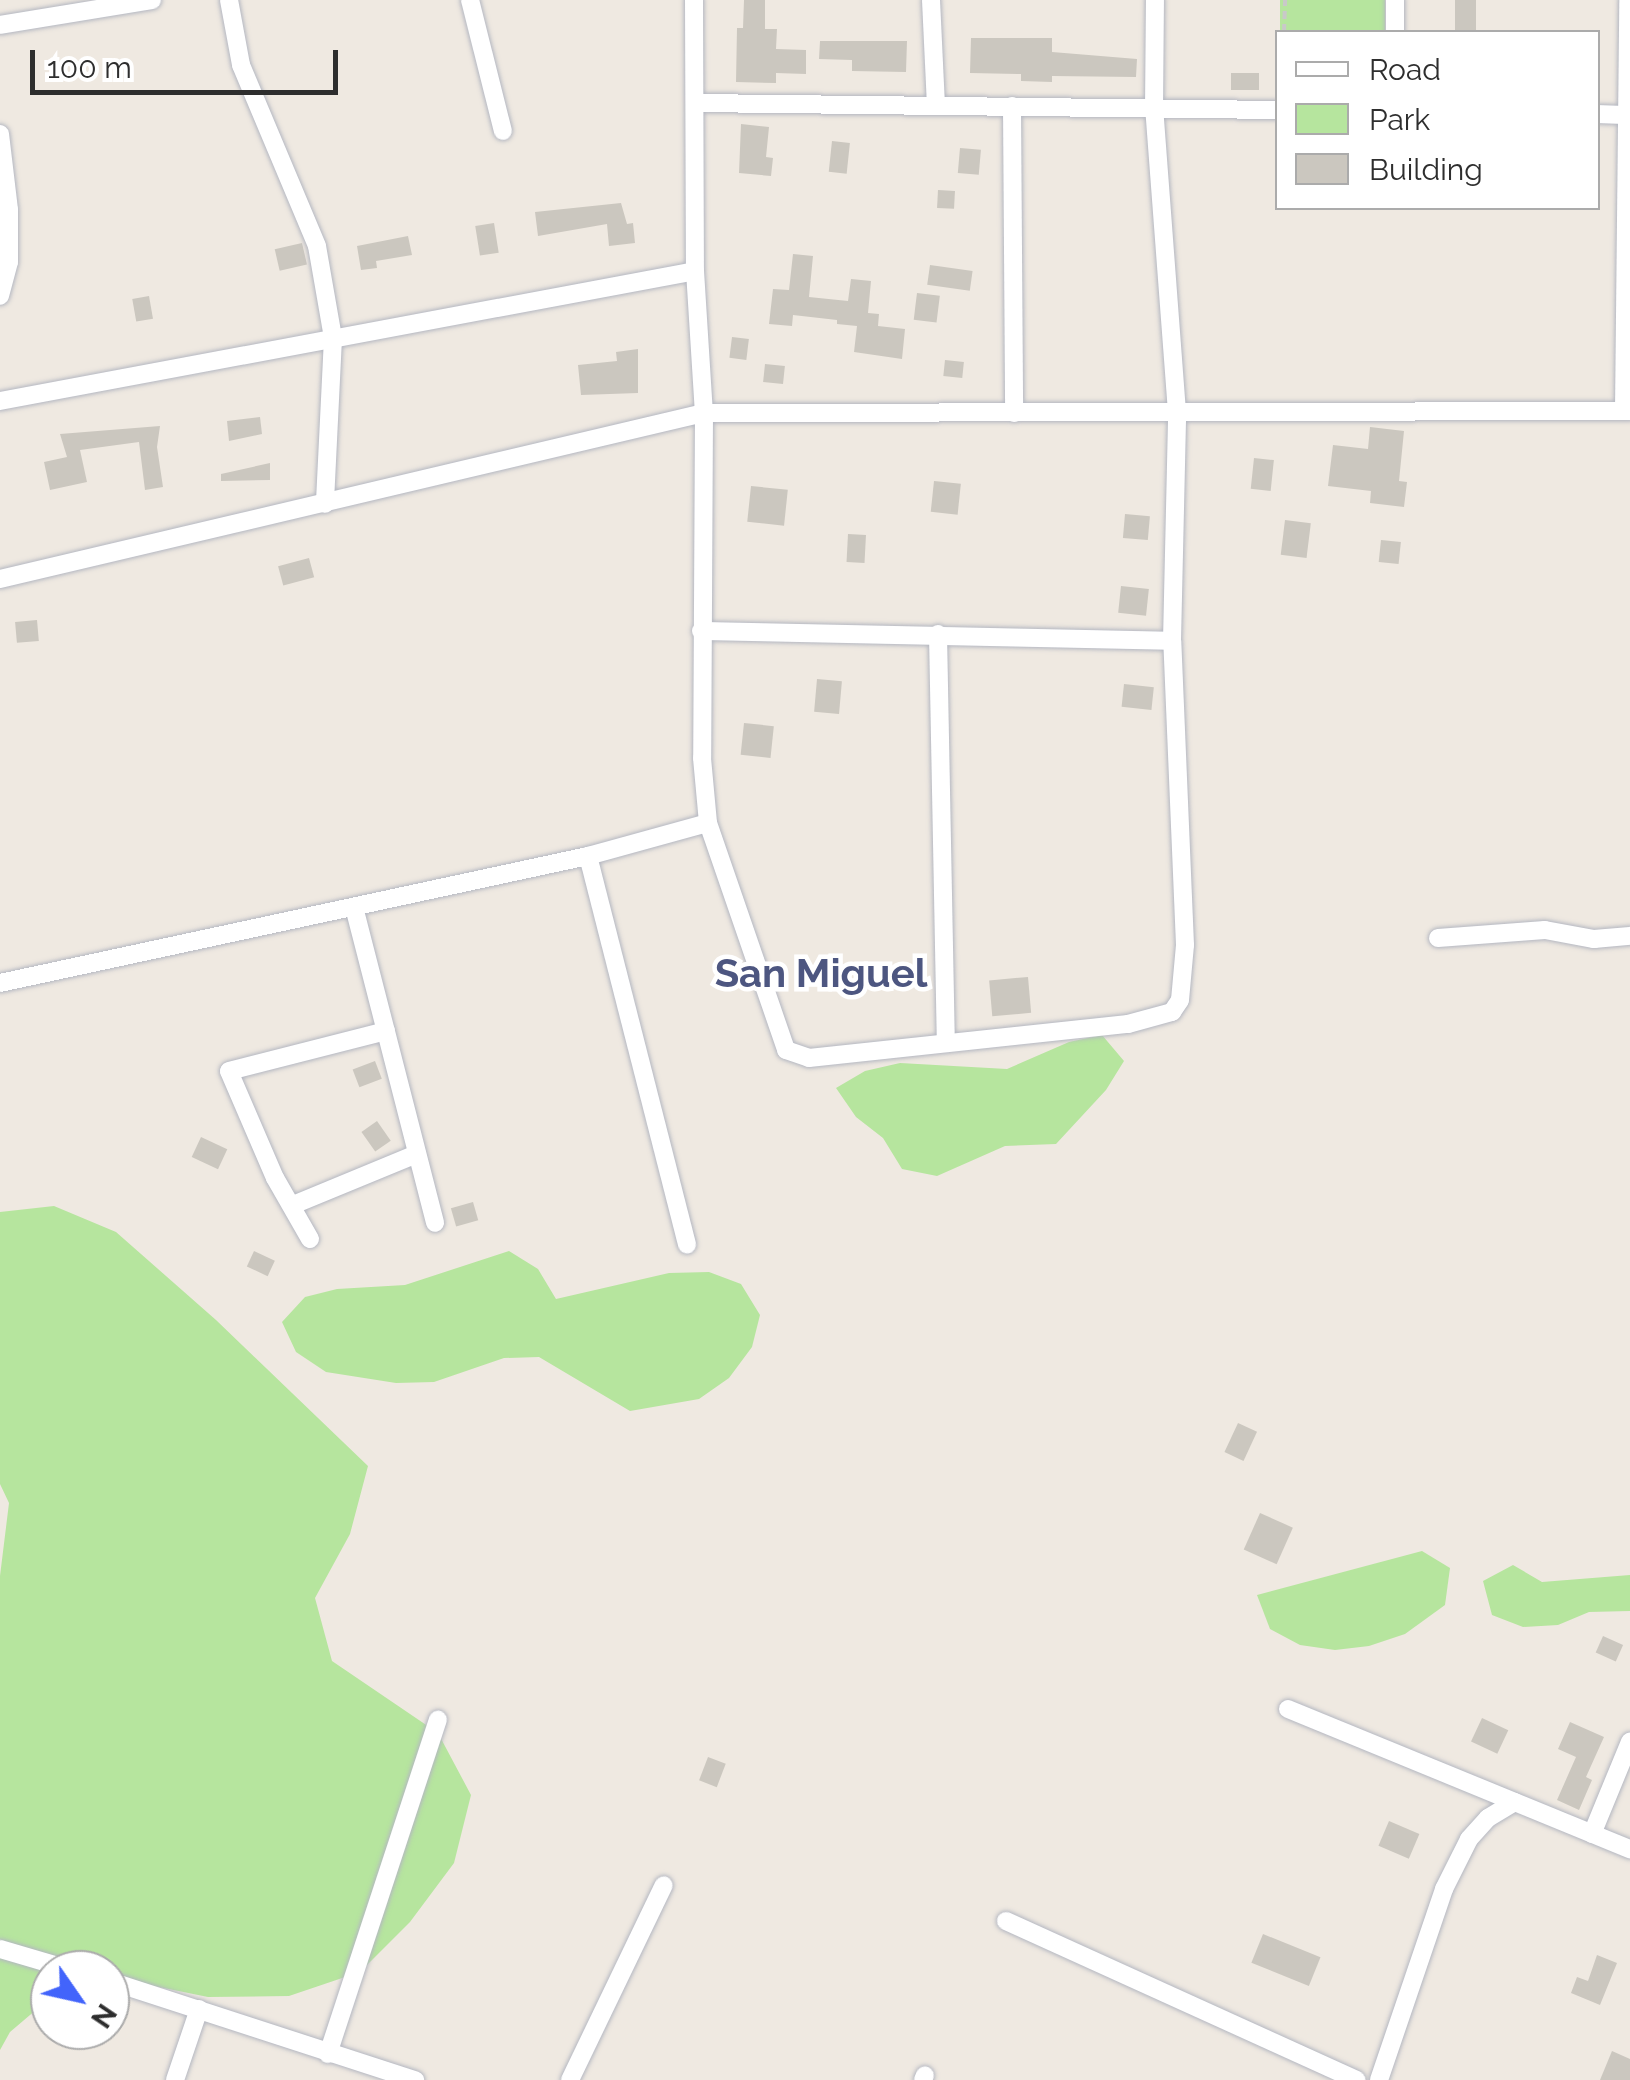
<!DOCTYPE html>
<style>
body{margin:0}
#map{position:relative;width:1630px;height:2080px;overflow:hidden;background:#efe9e1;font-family:Raleway,sans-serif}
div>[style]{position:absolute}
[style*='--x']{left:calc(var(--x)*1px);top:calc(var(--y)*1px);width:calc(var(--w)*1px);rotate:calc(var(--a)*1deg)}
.green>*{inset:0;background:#b6e59e;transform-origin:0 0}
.building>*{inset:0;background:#cbc7bf;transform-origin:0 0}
.path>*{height:4px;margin-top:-2px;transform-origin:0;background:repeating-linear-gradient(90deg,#c9c9c9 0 8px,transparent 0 13px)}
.roads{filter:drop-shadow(0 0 2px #b4b7c1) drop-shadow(0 0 2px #b4b7c1)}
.minor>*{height:18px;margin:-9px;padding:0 9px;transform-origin:9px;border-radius:9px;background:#fff}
span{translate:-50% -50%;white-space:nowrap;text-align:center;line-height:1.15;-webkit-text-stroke:9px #fff;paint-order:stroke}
.district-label{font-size:40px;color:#4d5680;font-weight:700}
.legend{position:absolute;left:1275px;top:30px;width:325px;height:180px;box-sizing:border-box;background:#fff;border:2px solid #ababab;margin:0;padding:12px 18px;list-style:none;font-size:30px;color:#2e2e2e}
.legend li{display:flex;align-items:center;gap:20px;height:50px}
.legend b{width:50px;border:2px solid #ababab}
.north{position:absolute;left:30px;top:1950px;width:100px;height:100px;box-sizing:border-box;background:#fff;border:2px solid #ababab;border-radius:50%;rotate:124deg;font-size:28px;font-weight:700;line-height:40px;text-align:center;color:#2e2e2e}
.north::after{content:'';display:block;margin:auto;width:35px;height:45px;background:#4264fb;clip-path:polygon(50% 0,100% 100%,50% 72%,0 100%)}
.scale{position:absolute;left:30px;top:50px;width:308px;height:45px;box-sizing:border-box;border:5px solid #2e2e2e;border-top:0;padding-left:12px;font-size:30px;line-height:35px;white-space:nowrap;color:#2e2e2e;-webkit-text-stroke:8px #fff;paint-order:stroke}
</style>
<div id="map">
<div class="green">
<i style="left:1280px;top:0;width:105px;height:32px"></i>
<i style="clip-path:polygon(1102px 1035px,1124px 1061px,1106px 1090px,1056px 1144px,1005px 1146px,937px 1176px,902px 1169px,883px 1138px,856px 1117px,836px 1088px,865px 1071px,900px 1063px,1007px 1069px,1069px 1042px)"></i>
<i style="clip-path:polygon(54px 1206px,116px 1232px,216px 1320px,368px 1466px,350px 1534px,315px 1598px,332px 1661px,438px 1733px,471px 1795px,454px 1863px,410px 1922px,360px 1972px,289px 1996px,208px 1997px,139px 1983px,110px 1984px,110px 1970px,50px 1970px,50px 1998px,10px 2032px,0 2050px,0 1576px,9px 1503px,0 1484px,0 1212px)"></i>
<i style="clip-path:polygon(509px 1251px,538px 1269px,556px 1299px,669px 1273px,709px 1272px,741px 1284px,760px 1315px,752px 1347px,729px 1378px,699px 1399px,630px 1411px,539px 1357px,504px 1358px,434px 1382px,396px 1383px,326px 1372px,296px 1352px,282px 1322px,305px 1297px,337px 1289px,405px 1285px)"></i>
<i style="clip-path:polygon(1422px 1551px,1450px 1568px,1445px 1605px,1405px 1634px,1369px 1646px,1335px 1650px,1300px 1645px,1270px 1629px,1257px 1595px)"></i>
<i style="clip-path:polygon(1513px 1565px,1542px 1582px,1630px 1575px,1630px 1611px,1589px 1612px,1558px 1625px,1523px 1627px,1492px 1615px,1483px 1581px)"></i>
</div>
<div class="building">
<i style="clip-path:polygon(744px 0,765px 0,765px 29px,777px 29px,776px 49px,806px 50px,806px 74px,776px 73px,776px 83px,736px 82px,737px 28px,743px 28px)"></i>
<i style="left:1455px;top:0;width:21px;height:32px"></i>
<i style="clip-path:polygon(971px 38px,1052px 38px,1052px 52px,1137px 59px,1136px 77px,1052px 76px,1052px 82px,1021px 81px,1021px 74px,970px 73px)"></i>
<i style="clip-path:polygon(820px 41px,907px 41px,906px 72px,852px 71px,852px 60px,819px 59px)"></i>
<i style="left:1231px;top:73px;width:28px;height:17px"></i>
<i style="clip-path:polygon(741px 124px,769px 127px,766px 157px,773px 158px,771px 176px,739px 173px)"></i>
<i style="left:832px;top:141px;width:18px;height:31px;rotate:6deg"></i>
<i style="left:960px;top:148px;width:21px;height:25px;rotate:5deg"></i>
<i style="left:938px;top:190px;width:17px;height:18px;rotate:3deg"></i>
<i style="clip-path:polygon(621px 203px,627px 224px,633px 223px,635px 243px,609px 246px,607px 224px,538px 236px,535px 212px)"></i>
<i style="left:494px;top:223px;width:30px;height:19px;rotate:81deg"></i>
<i style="clip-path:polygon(408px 236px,412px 255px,376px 261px,377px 268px,361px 270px,357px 246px)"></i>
<i style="left:302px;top:243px;width:22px;height:28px;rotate:77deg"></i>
<i style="clip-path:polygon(793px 254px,813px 256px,809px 297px,848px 301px,851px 279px,871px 281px,868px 313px,879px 314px,878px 326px,905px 329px,902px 359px,854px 352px,857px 326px,837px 324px,837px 320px,793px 315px,792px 326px,769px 324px,773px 289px,789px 290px)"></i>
<i style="left:930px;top:265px;width:43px;height:20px;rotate:8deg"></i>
<i style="left:917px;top:293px;width:23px;height:27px;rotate:7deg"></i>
<i style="left:149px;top:296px;width:23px;height:17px;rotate:80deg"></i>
<i style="left:732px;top:337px;width:17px;height:21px;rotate:7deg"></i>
<i style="clip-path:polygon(638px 349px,638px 393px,581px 395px,578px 365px,617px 361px,616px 352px)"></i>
<i style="left:945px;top:360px;width:19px;height:16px;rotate:6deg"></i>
<i style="left:765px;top:364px;width:20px;height:18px;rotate:6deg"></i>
<i style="clip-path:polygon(260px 417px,262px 434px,229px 441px,227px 421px)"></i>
<i style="clip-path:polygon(160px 426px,157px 447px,163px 487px,145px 490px,139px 442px,80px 450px,87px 482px,50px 490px,44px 462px,67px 457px,60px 434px)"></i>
<i style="clip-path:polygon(1370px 427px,1404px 431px,1399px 481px,1407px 482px,1404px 507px,1370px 503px,1371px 491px,1328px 486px,1333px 445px,1368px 449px)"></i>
<i style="left:1254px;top:458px;width:20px;height:31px;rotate:6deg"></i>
<i style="clip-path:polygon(270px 463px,270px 480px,221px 481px,221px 474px)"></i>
<i style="left:934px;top:481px;width:27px;height:31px;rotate:6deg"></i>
<i style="left:751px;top:486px;width:37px;height:36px;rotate:6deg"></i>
<i style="left:1125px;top:514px;width:25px;height:24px;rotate:5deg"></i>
<i style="left:1285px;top:520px;width:26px;height:35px;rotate:7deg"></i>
<i style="left:848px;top:534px;width:18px;height:28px;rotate:3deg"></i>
<i style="left:1381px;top:540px;width:20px;height:22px;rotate:6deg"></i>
<i style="left:309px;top:558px;width:20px;height:32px;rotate:75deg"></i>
<i style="left:1121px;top:586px;width:28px;height:27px;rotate:6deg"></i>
<i style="left:37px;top:620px;width:21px;height:22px;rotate:85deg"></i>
<i style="left:817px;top:679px;width:25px;height:33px;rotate:5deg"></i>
<i style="left:1124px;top:684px;width:30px;height:23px;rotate:6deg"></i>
<i style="left:744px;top:723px;width:30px;height:32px;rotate:6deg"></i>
<i style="left:1028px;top:977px;width:36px;height:39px;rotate:85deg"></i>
<i style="left:375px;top:1061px;width:19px;height:24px;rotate:69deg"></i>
<i style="left:377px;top:1121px;width:24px;height:19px;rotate:55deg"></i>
<i style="left:201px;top:1137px;width:29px;height:22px;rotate:25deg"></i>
<i style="left:473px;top:1202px;width:19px;height:23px;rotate:74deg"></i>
<i style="left:254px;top:1251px;width:23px;height:17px;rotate:25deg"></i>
<i style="left:1238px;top:1423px;width:21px;height:32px;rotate:25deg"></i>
<i style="left:1260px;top:1513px;width:36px;height:40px;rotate:24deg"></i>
<i style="left:1603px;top:1636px;width:22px;height:18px;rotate:24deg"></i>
<i style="left:1482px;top:1718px;width:29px;height:26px;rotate:25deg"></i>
<i style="clip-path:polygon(1570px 1722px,1604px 1737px,1586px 1777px,1592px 1780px,1579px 1810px,1557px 1800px,1576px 1757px,1558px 1749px)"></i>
<i style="left:708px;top:1757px;width:19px;height:25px;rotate:21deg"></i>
<i style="left:1389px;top:1821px;width:33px;height:27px;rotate:23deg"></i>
<i style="left:1263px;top:1934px;width:62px;height:31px;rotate:22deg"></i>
<i style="clip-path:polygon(1597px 1955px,1617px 1963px,1600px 2005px,1571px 1993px,1577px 1977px,1588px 1981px)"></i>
<i style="clip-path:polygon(1612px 2051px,1630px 2059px,1630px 2080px,1600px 2080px)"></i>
</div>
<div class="path">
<i style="--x:1284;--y:32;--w:32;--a:-88"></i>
</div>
<div class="roads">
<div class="minor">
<i style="--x:229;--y:0;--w:66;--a:79.5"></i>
<i style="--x:241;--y:65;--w:196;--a:67.2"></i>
<i style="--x:317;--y:246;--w:93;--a:80.1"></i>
<i style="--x:333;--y:338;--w:166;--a:92.8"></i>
<i style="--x:470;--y:0;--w:135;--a:75.9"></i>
<i style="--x:694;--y:0;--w:271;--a:89.8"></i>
<i style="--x:695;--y:271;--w:142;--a:86.4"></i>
<i style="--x:704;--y:413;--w:345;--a:90.3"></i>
<i style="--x:702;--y:758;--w:65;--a:84.7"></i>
<i style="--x:708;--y:823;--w:240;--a:71"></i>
<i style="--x:786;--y:1050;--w:24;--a:19"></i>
<i style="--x:809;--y:1058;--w:321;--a:-6.1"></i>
<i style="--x:1128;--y:1024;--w:46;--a:-15.3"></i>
<i style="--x:1172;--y:1012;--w:14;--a:-56"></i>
<i style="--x:1180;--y:1000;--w:55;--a:-84.8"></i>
<i style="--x:1185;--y:945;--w:304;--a:-92.4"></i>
<i style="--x:1172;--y:641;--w:229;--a:-88.7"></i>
<i style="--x:1177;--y:412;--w:304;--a:-94.3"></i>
<i style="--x:1154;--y:109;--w:109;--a:-89.5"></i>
<i style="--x:931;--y:0;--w:106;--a:87.3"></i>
<i style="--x:0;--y:25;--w:154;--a:-9.3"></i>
<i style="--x:1395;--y:32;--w:32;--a:-90"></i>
<i style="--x:696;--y:103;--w:582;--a:0.69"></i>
<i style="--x:1012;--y:106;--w:307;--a:89.6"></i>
<i style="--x:1598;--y:114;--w:32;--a:2"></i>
<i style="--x:0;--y:134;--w:77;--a:83.2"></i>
<i style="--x:9;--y:210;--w:52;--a:90"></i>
<i style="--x:9;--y:262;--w:35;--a:105"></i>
<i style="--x:0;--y:401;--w:707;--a:-10.59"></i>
<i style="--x:1624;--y:411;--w:411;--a:-89.4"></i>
<i style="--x:0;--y:579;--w:723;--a:-13.27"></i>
<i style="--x:704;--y:413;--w:926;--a:-0.12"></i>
<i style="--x:701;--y:631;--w:471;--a:1.2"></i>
<i style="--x:938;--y:634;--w:407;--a:88.9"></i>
<i style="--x:588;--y:856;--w:401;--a:75.7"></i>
<i style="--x:354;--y:907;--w:326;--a:75.6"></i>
<i style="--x:1438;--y:938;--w:107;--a:-4.3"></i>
<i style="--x:1545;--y:930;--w:50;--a:10.4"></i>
<i style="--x:1594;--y:939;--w:36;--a:-5"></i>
<i style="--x:0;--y:983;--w:602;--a:-12.19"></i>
<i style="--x:588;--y:856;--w:124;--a:-15.4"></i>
<i style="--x:293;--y:1205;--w:134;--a:-22.4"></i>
<i style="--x:310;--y:1239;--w:70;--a:-119.8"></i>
<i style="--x:275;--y:1178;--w:116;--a:-113.3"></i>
<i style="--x:229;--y:1071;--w:162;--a:-14.3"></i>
<i style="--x:1288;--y:1709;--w:370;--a:22.3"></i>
<i style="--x:1592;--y:1834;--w:100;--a:-67.6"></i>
<i style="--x:1006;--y:1921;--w:385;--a:24.4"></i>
<i style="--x:0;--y:1949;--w:75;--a:16.3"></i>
<i style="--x:110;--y:1981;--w:321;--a:18"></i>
<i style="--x:328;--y:2054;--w:352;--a:-71.8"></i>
<i style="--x:175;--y:2080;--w:75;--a:-71.3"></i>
<i style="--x:570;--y:2080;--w:216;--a:-64.3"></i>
<i style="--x:923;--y:2080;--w:5;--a:-68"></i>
<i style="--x:1379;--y:2080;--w:202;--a:-71.2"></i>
<i style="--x:1444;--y:1889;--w:56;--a:-63.4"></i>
<i style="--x:1469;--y:1839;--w:28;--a:-48"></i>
<i style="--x:1488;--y:1818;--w:31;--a:-31"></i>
</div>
</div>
<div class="district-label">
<span style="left:821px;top:973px">San Miguel</span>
</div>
<ul class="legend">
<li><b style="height:12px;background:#fff"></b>Road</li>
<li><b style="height:28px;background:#b6e59e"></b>Park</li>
<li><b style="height:28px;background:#cbc7bf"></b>Building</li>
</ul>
<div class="north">N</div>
<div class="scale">100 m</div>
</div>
